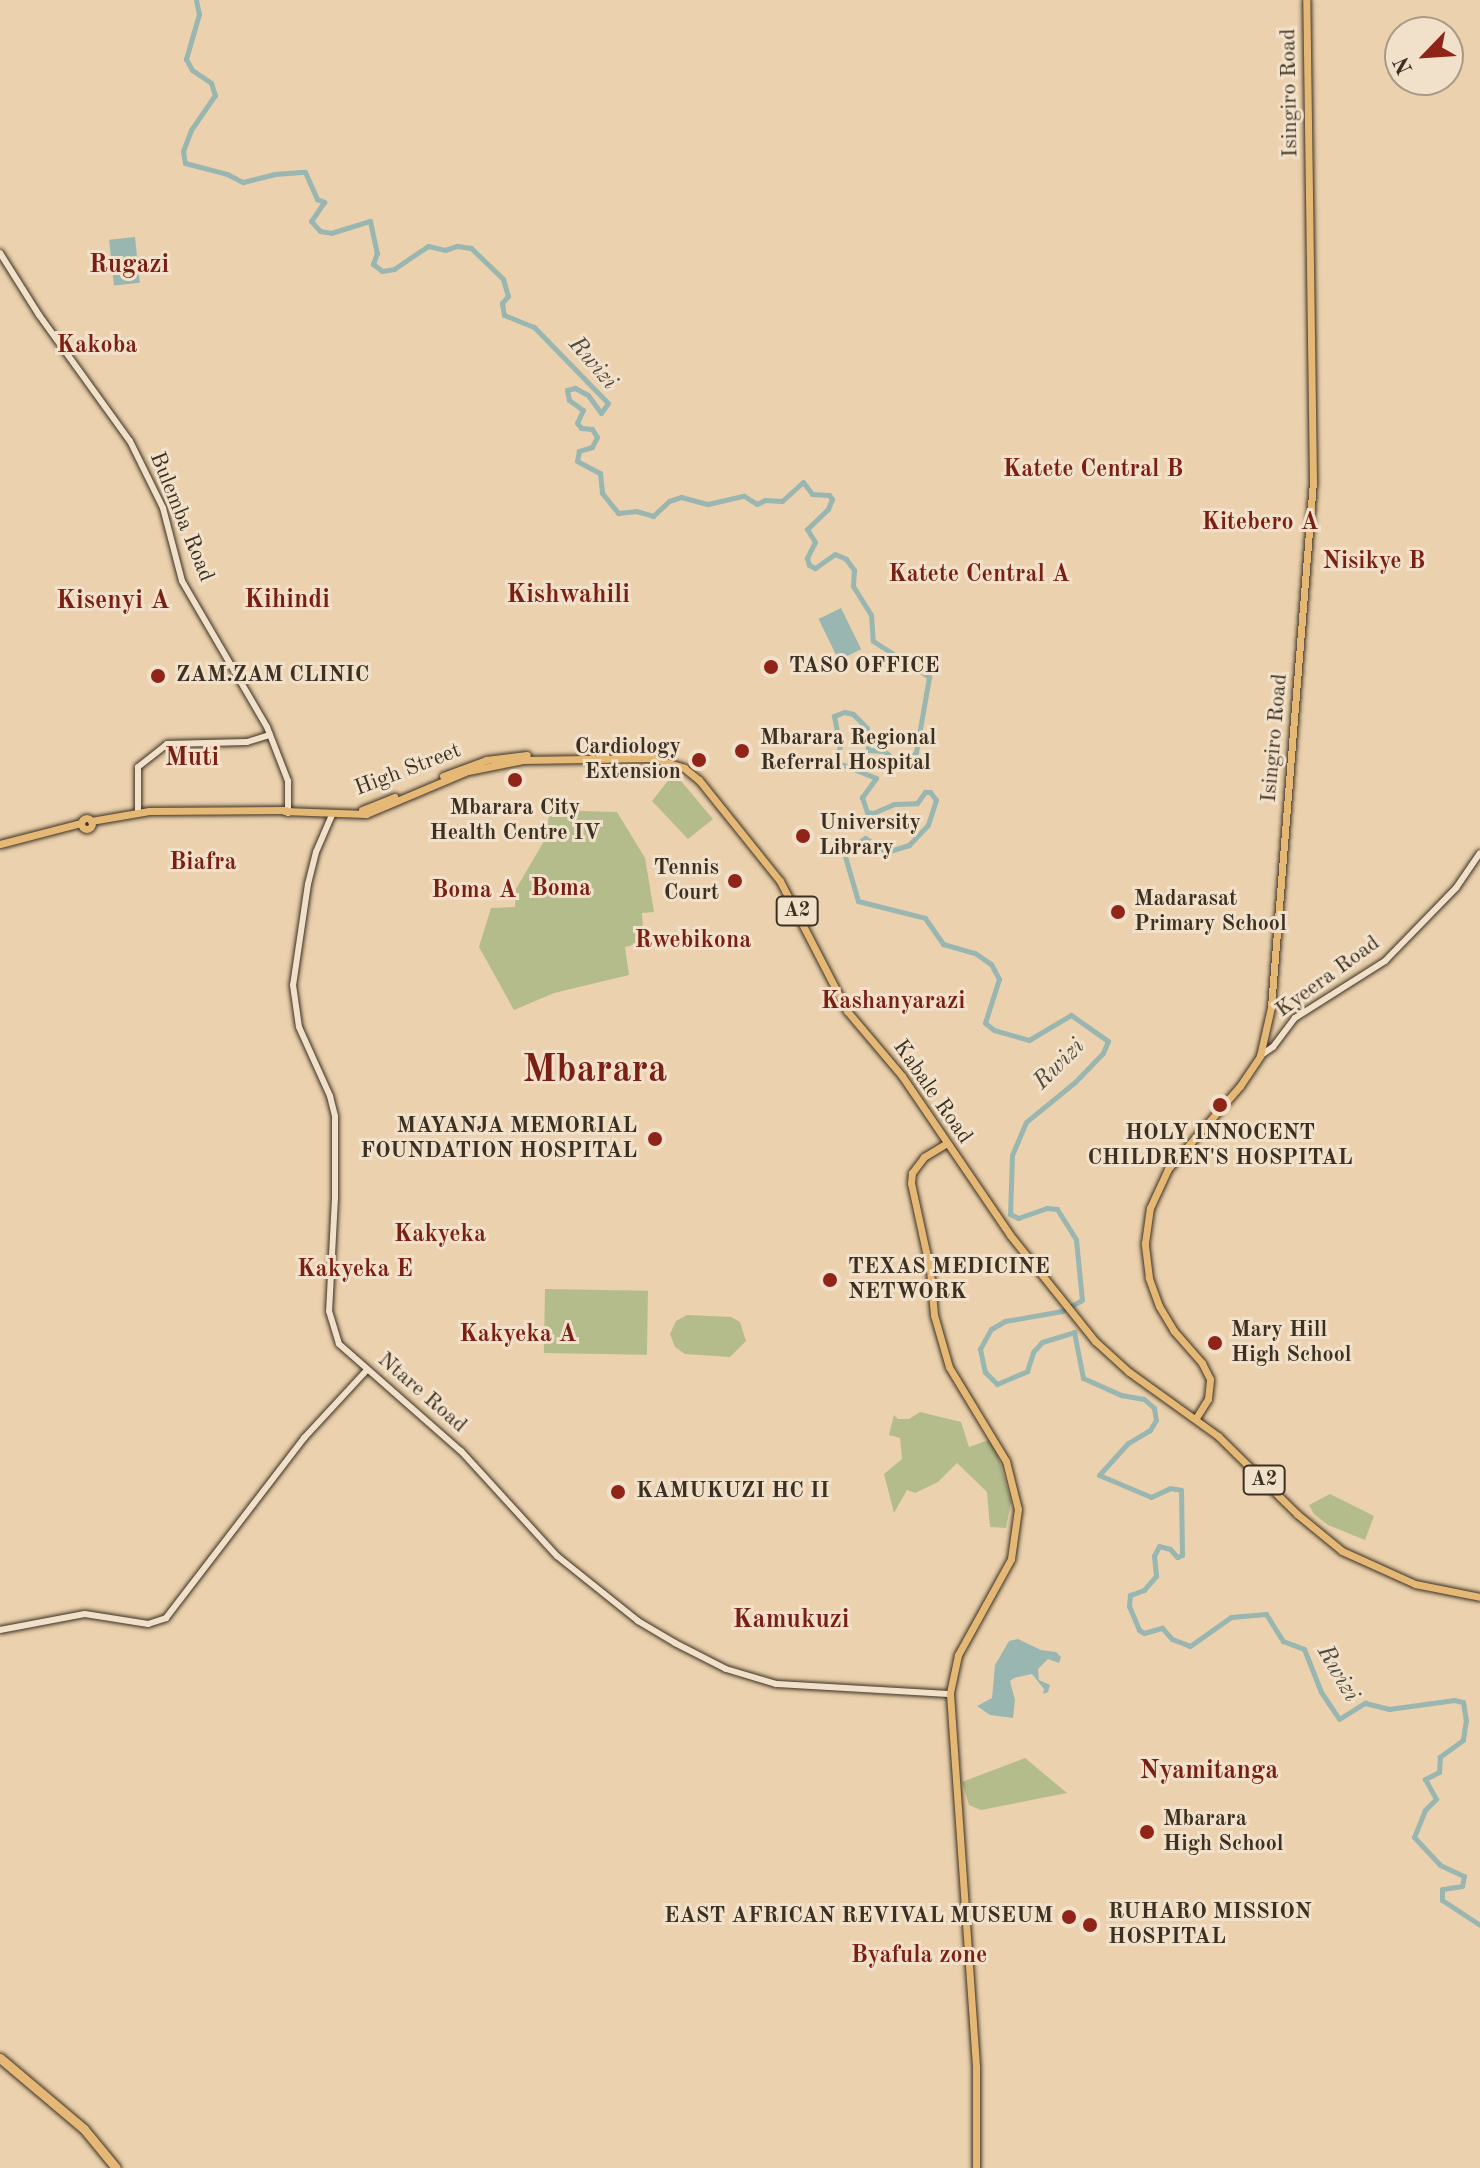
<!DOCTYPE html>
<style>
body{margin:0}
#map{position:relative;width:1480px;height:2168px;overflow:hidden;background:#ebd1ad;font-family:"Old Standard TT",serif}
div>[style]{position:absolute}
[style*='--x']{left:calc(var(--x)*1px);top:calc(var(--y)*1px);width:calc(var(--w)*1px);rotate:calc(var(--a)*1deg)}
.green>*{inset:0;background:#b4bc8c;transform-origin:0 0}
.water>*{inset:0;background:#99b6b1;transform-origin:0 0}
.river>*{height:5px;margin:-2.5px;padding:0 2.5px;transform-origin:2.5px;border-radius:2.5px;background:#99b6b1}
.roads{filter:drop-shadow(0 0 2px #3b3021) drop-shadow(0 0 2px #3b3021)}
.secondary>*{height:6px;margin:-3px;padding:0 3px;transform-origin:3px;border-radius:3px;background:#f2e1ca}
.primary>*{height:7px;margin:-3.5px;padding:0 3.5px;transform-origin:3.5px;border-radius:3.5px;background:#e6b876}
.primary>.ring{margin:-3.5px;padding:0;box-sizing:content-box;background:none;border:7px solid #e6b876;border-radius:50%}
.highway>*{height:9px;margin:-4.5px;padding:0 4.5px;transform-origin:4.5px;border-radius:4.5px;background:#e6b876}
.dots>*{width:22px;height:22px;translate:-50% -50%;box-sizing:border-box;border:4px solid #f2e1ca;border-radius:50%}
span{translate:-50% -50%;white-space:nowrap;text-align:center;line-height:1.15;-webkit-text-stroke:6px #f2e1ca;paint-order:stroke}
.shield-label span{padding:2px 6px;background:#f2e1ca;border:2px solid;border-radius:6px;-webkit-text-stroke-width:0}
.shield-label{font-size:20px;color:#3b3021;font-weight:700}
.street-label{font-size:22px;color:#3b3021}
.poi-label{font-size:22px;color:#3b3021;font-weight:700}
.left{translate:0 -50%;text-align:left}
.right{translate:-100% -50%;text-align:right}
.neighbourhood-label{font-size:24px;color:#7a1f14;font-weight:700}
.water-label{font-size:24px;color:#4e4b3e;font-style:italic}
.quarter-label{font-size:26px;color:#7a1f14;font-weight:700}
.town-label{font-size:38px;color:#7a1f14;font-weight:700}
.north{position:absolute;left:1384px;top:16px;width:80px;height:80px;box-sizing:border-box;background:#f2e1ca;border:2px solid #a99a86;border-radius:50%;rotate:245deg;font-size:22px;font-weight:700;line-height:32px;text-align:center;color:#3b3021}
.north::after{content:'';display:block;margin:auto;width:28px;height:36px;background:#8f2418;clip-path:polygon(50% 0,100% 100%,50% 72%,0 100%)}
</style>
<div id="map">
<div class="green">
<i style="clip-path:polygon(671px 777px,681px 781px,713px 819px,688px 839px,652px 801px)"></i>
<i style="clip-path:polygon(549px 810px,617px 812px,645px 858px,654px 912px,642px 913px,644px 942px,625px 947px,629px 975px,554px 993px,514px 1010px,479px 947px,491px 908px,515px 907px,516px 889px,547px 836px)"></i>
<i style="left:545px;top:1289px;width:103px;height:64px;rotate:1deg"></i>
<i style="clip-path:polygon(687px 1315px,731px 1317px,740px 1322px,746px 1341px,730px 1357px,685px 1354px,675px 1347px,670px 1334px,676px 1321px)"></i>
<i style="clip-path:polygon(920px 1412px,961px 1422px,969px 1447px,989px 1440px,998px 1456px,1011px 1502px,1006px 1528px,990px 1527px,987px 1492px,957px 1463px,938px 1482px,915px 1493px,907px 1490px,894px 1513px,884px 1474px,902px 1459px,900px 1438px,889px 1435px,894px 1415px,898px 1419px,909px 1419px)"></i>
<i style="clip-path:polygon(1330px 1494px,1374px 1516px,1365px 1540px,1328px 1525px,1314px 1514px,1309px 1505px)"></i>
<i style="clip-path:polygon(1025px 1758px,1067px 1793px,981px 1810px,969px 1805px,962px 1782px)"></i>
</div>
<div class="water">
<i style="left:135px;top:237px;width:46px;height:26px;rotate:84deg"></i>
<i style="left:841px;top:608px;width:46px;height:25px;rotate:64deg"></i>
<i style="clip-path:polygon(1018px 1639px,1041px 1650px,1056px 1652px,1061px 1657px,1059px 1663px,1048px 1659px,1038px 1669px,1039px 1680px,1050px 1685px,1048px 1692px,1043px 1694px,1044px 1689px,1032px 1674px,1014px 1678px,1010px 1681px,1015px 1700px,1013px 1718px,990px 1715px,977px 1706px,992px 1698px,995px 1665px,1009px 1641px)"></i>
</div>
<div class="river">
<i style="--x:196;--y:0;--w:14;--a:78"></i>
<i style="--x:199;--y:14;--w:47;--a:106.1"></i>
<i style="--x:186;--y:59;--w:13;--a:61"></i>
<i style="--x:192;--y:70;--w:23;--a:34"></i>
<i style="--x:211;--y:83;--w:13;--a:72"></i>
<i style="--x:215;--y:95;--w:42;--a:124.4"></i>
<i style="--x:191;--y:130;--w:22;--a:111"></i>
<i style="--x:183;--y:151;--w:12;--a:81"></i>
<i style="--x:185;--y:163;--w:43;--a:14.7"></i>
<i style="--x:227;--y:174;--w:18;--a:27"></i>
<i style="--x:243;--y:182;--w:32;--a:-14"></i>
<i style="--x:274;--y:174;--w:31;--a:-4"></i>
<i style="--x:305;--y:172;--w:30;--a:66"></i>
<i style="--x:317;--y:199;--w:8;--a:23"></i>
<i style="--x:324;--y:202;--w:23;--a:124"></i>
<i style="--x:311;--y:221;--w:13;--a:48"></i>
<i style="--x:320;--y:231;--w:11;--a:10"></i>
<i style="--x:331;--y:233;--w:41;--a:-17.1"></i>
<i style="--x:370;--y:221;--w:33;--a:78"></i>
<i style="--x:377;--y:253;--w:12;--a:110"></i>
<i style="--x:373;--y:264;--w:11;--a:38"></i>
<i style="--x:382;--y:271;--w:12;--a:-9"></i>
<i style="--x:394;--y:269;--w:41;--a:-34.1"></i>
<i style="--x:428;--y:246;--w:17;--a:13"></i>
<i style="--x:445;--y:250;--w:13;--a:-18"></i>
<i style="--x:457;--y:246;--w:14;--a:8"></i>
<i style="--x:471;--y:248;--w:45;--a:44.1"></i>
<i style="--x:503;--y:279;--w:18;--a:74"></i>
<i style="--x:508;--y:296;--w:9;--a:131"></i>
<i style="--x:502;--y:303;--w:12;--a:81"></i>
<i style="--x:504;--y:315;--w:32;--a:22"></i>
<i style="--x:534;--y:327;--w:106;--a:45.8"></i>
<i style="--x:608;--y:403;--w:12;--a:125"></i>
<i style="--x:601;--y:413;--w:22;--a:-126"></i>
<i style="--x:588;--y:395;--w:15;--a:-152"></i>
<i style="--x:575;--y:388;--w:8;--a:166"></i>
<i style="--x:567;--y:390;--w:10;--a:79"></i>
<i style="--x:569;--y:400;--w:17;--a:36"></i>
<i style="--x:583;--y:410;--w:14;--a:115"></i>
<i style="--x:577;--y:423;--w:6;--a:51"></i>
<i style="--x:581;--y:428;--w:11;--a:5"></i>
<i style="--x:592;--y:429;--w:9;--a:58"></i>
<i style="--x:597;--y:437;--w:11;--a:117"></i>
<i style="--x:592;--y:447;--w:14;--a:163"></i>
<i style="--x:579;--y:451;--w:10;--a:101"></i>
<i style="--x:577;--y:461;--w:26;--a:28"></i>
<i style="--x:600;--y:473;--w:20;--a:84"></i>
<i style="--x:602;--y:493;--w:26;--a:51"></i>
<i style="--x:618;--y:513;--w:18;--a:-6"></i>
<i style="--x:636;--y:511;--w:18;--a:16"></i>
<i style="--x:653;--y:516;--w:22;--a:-43"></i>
<i style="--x:669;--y:501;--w:13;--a:-18"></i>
<i style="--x:681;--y:497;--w:28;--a:15"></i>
<i style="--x:708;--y:504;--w:37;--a:-13"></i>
<i style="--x:744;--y:496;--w:15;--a:32"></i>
<i style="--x:757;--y:504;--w:9;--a:-27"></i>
<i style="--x:765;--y:500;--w:17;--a:3"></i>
<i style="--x:782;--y:501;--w:28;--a:-42"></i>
<i style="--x:803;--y:482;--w:15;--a:53"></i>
<i style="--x:812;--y:494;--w:17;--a:3"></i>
<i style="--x:829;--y:495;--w:5;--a:53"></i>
<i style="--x:832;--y:499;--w:11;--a:112"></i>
<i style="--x:828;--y:509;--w:29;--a:136"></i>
<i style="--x:807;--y:529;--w:15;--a:58"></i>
<i style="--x:815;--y:542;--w:18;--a:117"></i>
<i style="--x:807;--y:558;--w:7;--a:74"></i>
<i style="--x:809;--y:565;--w:7;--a:27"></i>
<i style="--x:815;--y:568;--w:24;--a:-35"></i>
<i style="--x:835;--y:554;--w:12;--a:24"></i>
<i style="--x:846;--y:559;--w:14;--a:54"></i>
<i style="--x:854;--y:570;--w:16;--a:94"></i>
<i style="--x:853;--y:586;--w:34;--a:58"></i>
<i style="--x:871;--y:615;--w:26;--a:86"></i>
<i style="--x:873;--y:641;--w:67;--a:32.7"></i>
<i style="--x:929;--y:677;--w:76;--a:99.8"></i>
<i style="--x:916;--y:752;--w:21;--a:133"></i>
<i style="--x:902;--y:767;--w:24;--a:-138"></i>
<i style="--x:884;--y:751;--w:16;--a:-176"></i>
<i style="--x:868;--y:750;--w:22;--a:-93"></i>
<i style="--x:867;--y:728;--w:20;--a:-135"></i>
<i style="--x:853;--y:714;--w:9;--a:-167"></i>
<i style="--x:844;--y:712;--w:11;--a:158"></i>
<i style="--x:834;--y:716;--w:31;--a:79"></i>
<i style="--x:840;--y:746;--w:16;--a:104"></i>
<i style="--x:836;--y:762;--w:43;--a:21.8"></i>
<i style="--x:876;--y:778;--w:24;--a:126"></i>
<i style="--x:862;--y:797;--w:16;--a:72"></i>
<i style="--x:867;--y:812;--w:6;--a:9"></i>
<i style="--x:873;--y:813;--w:23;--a:-23"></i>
<i style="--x:894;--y:804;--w:23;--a:-2"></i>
<i style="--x:917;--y:803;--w:14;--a:-54"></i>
<i style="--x:925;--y:792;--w:5;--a:0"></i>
<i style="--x:930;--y:792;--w:10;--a:53"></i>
<i style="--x:936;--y:800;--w:26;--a:108"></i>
<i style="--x:928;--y:825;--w:28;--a:134"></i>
<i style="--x:909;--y:845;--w:24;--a:163"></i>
<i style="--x:886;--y:852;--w:25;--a:-146"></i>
<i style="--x:865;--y:838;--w:26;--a:144"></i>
<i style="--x:844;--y:853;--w:50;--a:73.7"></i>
<i style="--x:858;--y:901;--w:69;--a:14.2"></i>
<i style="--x:925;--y:918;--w:32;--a:55"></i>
<i style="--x:943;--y:944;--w:33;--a:16"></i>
<i style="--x:975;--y:953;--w:19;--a:35"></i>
<i style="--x:991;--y:964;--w:17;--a:62"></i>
<i style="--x:999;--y:979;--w:46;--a:107.7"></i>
<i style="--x:985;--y:1023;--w:11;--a:38"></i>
<i style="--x:994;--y:1030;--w:36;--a:16"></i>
<i style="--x:1029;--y:1040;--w:49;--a:-30.8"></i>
<i style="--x:1071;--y:1015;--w:45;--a:35.1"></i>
<i style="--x:1108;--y:1041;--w:13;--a:113"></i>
<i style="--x:1103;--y:1053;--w:40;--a:134"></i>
<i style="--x:1075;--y:1082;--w:63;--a:140.8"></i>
<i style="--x:1026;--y:1122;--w:36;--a:113"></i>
<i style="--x:1012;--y:1155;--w:59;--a:91.9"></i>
<i style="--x:1010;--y:1214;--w:9;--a:27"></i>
<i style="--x:1018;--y:1218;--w:31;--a:-19"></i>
<i style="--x:1047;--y:1208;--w:10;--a:6"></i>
<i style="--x:1057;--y:1209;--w:36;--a:58"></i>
<i style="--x:1076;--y:1240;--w:60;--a:84.3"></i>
<i style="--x:1082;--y:1300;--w:23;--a:151"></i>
<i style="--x:1062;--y:1311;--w:58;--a:170"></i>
<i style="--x:1005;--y:1321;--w:16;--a:150"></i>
<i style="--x:991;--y:1329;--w:23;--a:119"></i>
<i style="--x:980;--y:1349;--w:24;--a:78"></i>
<i style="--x:985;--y:1372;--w:17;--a:45"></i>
<i style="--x:997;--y:1384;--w:33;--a:-23"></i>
<i style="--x:1027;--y:1371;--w:20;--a:-72"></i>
<i style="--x:1033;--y:1352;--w:13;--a:-48"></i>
<i style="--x:1042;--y:1342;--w:34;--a:-17"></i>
<i style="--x:1074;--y:1332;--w:47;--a:78.9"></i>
<i style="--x:1083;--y:1378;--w:42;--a:24.1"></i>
<i style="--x:1121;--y:1395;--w:23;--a:10"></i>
<i style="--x:1144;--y:1399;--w:13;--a:42"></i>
<i style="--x:1154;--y:1408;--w:12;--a:81"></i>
<i style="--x:1156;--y:1420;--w:12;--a:121"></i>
<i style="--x:1150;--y:1430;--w:26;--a:149"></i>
<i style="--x:1128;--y:1443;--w:43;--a:132.2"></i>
<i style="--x:1099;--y:1475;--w:56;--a:22.9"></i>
<i style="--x:1151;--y:1497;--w:21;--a:-25"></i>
<i style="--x:1170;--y:1488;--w:11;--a:10"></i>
<i style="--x:1181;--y:1490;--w:65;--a:89.1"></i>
<i style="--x:1182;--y:1555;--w:5;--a:158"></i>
<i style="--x:1177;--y:1557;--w:11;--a:-131"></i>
<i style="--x:1170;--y:1549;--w:11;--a:-165"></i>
<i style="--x:1159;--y:1546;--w:11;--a:117"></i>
<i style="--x:1154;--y:1556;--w:20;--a:84"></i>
<i style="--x:1156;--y:1576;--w:18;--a:131"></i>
<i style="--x:1144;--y:1590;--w:15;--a:160"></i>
<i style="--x:1130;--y:1595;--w:11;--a:95"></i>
<i style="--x:1129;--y:1606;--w:26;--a:67"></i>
<i style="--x:1139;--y:1630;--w:6;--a:31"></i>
<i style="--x:1144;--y:1633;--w:19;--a:-16"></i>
<i style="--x:1162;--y:1628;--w:15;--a:48"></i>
<i style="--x:1172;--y:1639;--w:19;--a:21"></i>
<i style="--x:1190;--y:1646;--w:50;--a:-35.3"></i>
<i style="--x:1231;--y:1617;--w:35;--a:-5"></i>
<i style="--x:1266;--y:1614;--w:32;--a:58"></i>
<i style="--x:1283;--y:1641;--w:22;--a:21"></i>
<i style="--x:1304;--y:1649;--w:46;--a:68.4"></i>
<i style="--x:1321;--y:1692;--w:32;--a:56"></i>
<i style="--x:1339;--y:1719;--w:31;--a:-32"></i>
<i style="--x:1365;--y:1703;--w:25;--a:14"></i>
<i style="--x:1389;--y:1709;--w:66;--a:-7.9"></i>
<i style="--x:1454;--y:1700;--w:9;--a:13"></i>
<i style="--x:1463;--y:1702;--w:18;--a:81"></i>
<i style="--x:1466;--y:1720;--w:20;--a:99"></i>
<i style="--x:1463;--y:1740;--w:29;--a:144"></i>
<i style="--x:1440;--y:1757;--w:15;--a:94"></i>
<i style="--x:1439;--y:1772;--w:16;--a:153"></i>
<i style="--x:1425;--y:1779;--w:23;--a:61"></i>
<i style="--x:1436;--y:1799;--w:16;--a:135"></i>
<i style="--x:1425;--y:1810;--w:29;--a:112"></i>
<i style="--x:1414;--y:1837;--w:38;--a:47"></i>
<i style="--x:1440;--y:1865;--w:26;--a:25"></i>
<i style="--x:1464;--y:1876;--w:10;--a:101"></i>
<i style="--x:1462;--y:1886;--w:20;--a:171"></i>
<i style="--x:1442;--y:1889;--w:11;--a:90"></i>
<i style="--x:1442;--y:1900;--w:45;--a:33.3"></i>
</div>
<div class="roads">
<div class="secondary">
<i style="--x:0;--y:253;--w:73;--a:57.8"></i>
<i style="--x:39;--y:315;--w:155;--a:54.2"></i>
<i style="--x:130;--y:441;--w:75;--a:63.8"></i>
<i style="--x:163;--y:508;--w:75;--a:75.4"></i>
<i style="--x:182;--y:581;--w:169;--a:59.8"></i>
<i style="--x:267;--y:727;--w:58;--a:68.7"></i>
<i style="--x:288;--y:781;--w:32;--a:90"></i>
<i style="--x:138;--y:812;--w:45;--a:-90"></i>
<i style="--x:138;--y:767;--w:37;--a:-38"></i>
<i style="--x:167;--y:744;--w:80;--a:-1.4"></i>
<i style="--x:247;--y:742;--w:24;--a:-17"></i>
<i style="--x:332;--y:815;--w:40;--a:113.4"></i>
<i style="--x:316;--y:852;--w:33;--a:104"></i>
<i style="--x:308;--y:884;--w:102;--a:98.4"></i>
<i style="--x:293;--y:985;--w:42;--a:81.9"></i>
<i style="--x:299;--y:1027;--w:76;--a:65.8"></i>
<i style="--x:330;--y:1096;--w:21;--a:76"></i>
<i style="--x:335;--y:1116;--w:82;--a:90"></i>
<i style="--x:335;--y:1198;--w:113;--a:93"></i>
<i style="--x:329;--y:1311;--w:34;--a:73"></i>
<i style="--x:339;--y:1344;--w:162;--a:41.3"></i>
<i style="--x:461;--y:1451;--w:142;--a:47.6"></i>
<i style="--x:557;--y:1556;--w:104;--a:38.7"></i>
<i style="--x:638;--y:1621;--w:43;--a:30.7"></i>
<i style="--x:675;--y:1643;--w:57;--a:27"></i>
<i style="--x:726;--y:1669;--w:52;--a:16.7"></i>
<i style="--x:776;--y:1684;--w:174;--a:3.3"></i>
<i style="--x:1260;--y:1056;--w:16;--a:-35"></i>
<i style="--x:1273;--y:1047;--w:36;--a:-53"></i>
<i style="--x:1295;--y:1018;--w:107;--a:-32.3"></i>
<i style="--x:1385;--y:961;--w:102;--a:-45.8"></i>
<i style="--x:1456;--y:888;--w:42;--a:-55.6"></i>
<i style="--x:0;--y:1630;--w:86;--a:-10.7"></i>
<i style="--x:85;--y:1614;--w:64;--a:9"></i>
<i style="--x:148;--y:1624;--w:19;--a:-18"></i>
<i style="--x:166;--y:1618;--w:227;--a:-52.5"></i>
<i style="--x:304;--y:1438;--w:93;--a:-47.2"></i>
</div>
<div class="primary">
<i style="--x:443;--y:776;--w:46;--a:-20.4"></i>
<i style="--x:486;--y:760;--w:41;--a:-7"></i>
<i style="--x:362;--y:810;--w:35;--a:-22"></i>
<i style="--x:284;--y:811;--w:82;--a:2.1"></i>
<i style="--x:366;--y:814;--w:111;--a:-22.9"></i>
<i style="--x:468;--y:771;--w:56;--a:-11.3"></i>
<i style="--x:523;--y:760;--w:129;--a:-0.9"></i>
<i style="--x:652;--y:758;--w:34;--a:17"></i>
<i style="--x:684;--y:768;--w:19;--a:39"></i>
<i style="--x:699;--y:780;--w:129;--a:51.3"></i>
<i style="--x:780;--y:881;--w:146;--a:62.7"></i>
<i style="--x:847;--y:1011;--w:85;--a:49.8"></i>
<i style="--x:902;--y:1076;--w:192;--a:55.8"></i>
<i style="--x:1010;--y:1235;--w:136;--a:51.3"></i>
<i style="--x:1095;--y:1341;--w:46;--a:42.4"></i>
<i style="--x:1129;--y:1372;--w:110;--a:35.7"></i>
<i style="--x:1218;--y:1436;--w:111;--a:44.6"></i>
<i style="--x:1297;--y:1514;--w:58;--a:39.4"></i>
<i style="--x:1342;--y:1551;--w:80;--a:24.3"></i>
<i style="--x:1415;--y:1584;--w:66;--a:11.3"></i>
<i class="ring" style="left:81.5px;top:818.5px;width:4px;height:4px"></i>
<i style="--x:91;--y:821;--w:59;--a:-9.8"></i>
<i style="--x:149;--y:811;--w:136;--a:-0.4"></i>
<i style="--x:0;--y:844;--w:84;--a:-14.5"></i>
<i style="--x:947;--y:1143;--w:27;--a:149"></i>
<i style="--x:924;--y:1157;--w:20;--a:127"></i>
<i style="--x:912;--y:1173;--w:10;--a:96"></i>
<i style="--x:911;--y:1183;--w:89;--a:77.7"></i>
<i style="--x:930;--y:1270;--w:45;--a:84.9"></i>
<i style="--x:934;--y:1315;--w:54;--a:73.9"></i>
<i style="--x:949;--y:1367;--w:110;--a:58.8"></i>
<i style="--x:1006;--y:1461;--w:49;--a:76"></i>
<i style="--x:1018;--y:1509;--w:50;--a:98"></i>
<i style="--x:1011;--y:1559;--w:110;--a:118.9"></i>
<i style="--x:958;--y:1655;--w:40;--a:102"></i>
<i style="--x:950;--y:1694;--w:375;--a:86"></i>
<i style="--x:976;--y:2068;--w:100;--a:90"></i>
<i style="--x:1196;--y:1418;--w:22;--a:-58"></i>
<i style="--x:1208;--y:1399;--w:20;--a:-84"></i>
<i style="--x:1210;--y:1379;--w:18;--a:-117"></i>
<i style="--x:1202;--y:1363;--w:43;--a:-131.2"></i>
<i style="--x:1174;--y:1331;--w:29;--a:-121"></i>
<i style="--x:1159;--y:1306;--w:30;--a:-110"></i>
<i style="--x:1149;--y:1278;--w:35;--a:-97"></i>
<i style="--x:1145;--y:1243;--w:35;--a:-82"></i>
<i style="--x:1150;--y:1208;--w:43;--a:-65.2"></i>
<i style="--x:1168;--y:1169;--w:110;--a:-49.1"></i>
<i style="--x:1240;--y:1086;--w:36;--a:-56"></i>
<i style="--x:1260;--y:1056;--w:50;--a:-77.3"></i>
<i style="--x:1271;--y:1007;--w:528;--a:-85.43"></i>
<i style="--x:1313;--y:481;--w:481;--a:-90.8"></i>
</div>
<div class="highway">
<i style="--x:0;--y:2058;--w:110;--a:40.2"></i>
<i style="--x:84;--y:2129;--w:50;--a:50.6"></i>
</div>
</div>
<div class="dots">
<i style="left:771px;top:667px;background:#8f2418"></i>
<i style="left:158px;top:676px;background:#8f2418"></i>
<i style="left:742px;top:751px;background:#8f2418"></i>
<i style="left:699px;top:760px;background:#8f2418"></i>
<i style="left:515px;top:780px;background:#8f2418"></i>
<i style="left:803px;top:836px;background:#8f2418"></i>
<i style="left:735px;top:881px;background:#8f2418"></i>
<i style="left:1118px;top:912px;background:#8f2418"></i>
<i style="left:1220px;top:1105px;background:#8f2418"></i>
<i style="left:655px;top:1139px;background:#8f2418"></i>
<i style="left:830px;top:1280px;background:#8f2418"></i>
<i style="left:1215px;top:1343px;background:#8f2418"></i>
<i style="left:618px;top:1492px;background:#8f2418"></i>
<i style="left:1147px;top:1832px;background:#8f2418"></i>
<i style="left:1069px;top:1917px;background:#8f2418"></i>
<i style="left:1090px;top:1925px;background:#8f2418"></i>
</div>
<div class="shield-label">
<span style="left:797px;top:911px">A2</span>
<span style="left:1264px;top:1480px">A2</span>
</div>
<div class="street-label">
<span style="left:1290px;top:93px;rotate:-91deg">Isingiro Road</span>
<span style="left:181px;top:517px;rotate:68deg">Bulemba Road</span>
<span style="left:1275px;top:738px;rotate:-85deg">Isingiro Road</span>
<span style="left:408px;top:770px;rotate:-21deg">High Street</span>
<span style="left:1328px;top:977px;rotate:-36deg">Kyeera Road</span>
<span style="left:932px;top:1092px;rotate:55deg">Kabale Road</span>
<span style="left:422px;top:1393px;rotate:41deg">Ntare Road</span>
</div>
<div class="poi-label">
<span class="left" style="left:789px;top:667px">TASO OFFICE</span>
<span class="left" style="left:176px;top:676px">ZAM.ZAM CLINIC</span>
<span class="left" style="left:760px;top:751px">Mbarara Regional<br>Referral Hospital</span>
<span class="right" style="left:681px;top:760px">Cardiology<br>Extension</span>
<span style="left:515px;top:821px">Mbarara City<br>Health Centre IV</span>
<span class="left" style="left:819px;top:836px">University<br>Library</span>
<span class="right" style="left:719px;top:881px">Tennis<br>Court</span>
<span class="left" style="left:1134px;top:912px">Madarasat<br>Primary School</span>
<span class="right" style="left:637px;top:1139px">MAYANJA MEMORIAL<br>FOUNDATION HOSPITAL</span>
<span style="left:1220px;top:1146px">HOLY INNOCENT<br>CHILDREN'S HOSPITAL</span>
<span class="left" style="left:848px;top:1280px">TEXAS MEDICINE<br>NETWORK</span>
<span class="left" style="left:1231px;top:1343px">Mary Hill<br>High School</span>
<span class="left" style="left:636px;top:1492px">KAMUKUZI HC II</span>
<span class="left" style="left:1163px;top:1832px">Mbarara<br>High School</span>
<span class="left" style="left:1108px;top:1925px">RUHARO MISSION<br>HOSPITAL</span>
<span class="right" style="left:1053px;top:1917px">EAST AFRICAN REVIVAL MUSEUM</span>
</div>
<div class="neighbourhood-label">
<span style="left:97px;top:347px">Kakoba</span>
<span style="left:1093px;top:471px">Katete Central B</span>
<span style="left:1260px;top:524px">Kitebero A</span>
<span style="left:1374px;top:563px">Nisikye B</span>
<span style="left:979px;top:576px">Katete Central A</span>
<span style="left:203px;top:864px">Biafra</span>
<span style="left:561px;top:890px">Boma</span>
<span style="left:474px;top:892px">Boma A</span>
<span style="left:693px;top:942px">Rwebikona</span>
<span style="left:893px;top:1003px">Kashanyarazi</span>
<span style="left:440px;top:1236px">Kakyeka</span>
<span style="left:355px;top:1271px">Kakyeka E</span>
<span style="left:518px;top:1336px">Kakyeka A</span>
<span style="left:919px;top:1957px">Byafula zone</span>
</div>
<div class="water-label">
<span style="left:592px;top:364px;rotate:49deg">Rwizi</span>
<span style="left:1060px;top:1065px;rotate:-45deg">Rwizi</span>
<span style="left:1337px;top:1674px;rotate:60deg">Rwizi</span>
</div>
<div class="quarter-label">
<span style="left:129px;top:266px">Rugazi</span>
<span style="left:568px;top:596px">Kishwahili</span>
<span style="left:287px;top:601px">Kihindi</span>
<span style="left:113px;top:602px">Kisenyi A</span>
<span style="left:192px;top:759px">Muti</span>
<span style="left:791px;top:1621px">Kamukuzi</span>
<span style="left:1209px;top:1772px">Nyamitanga</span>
</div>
<div class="town-label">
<span style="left:595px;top:1072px">Mbarara</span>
</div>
<div class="north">N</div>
</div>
